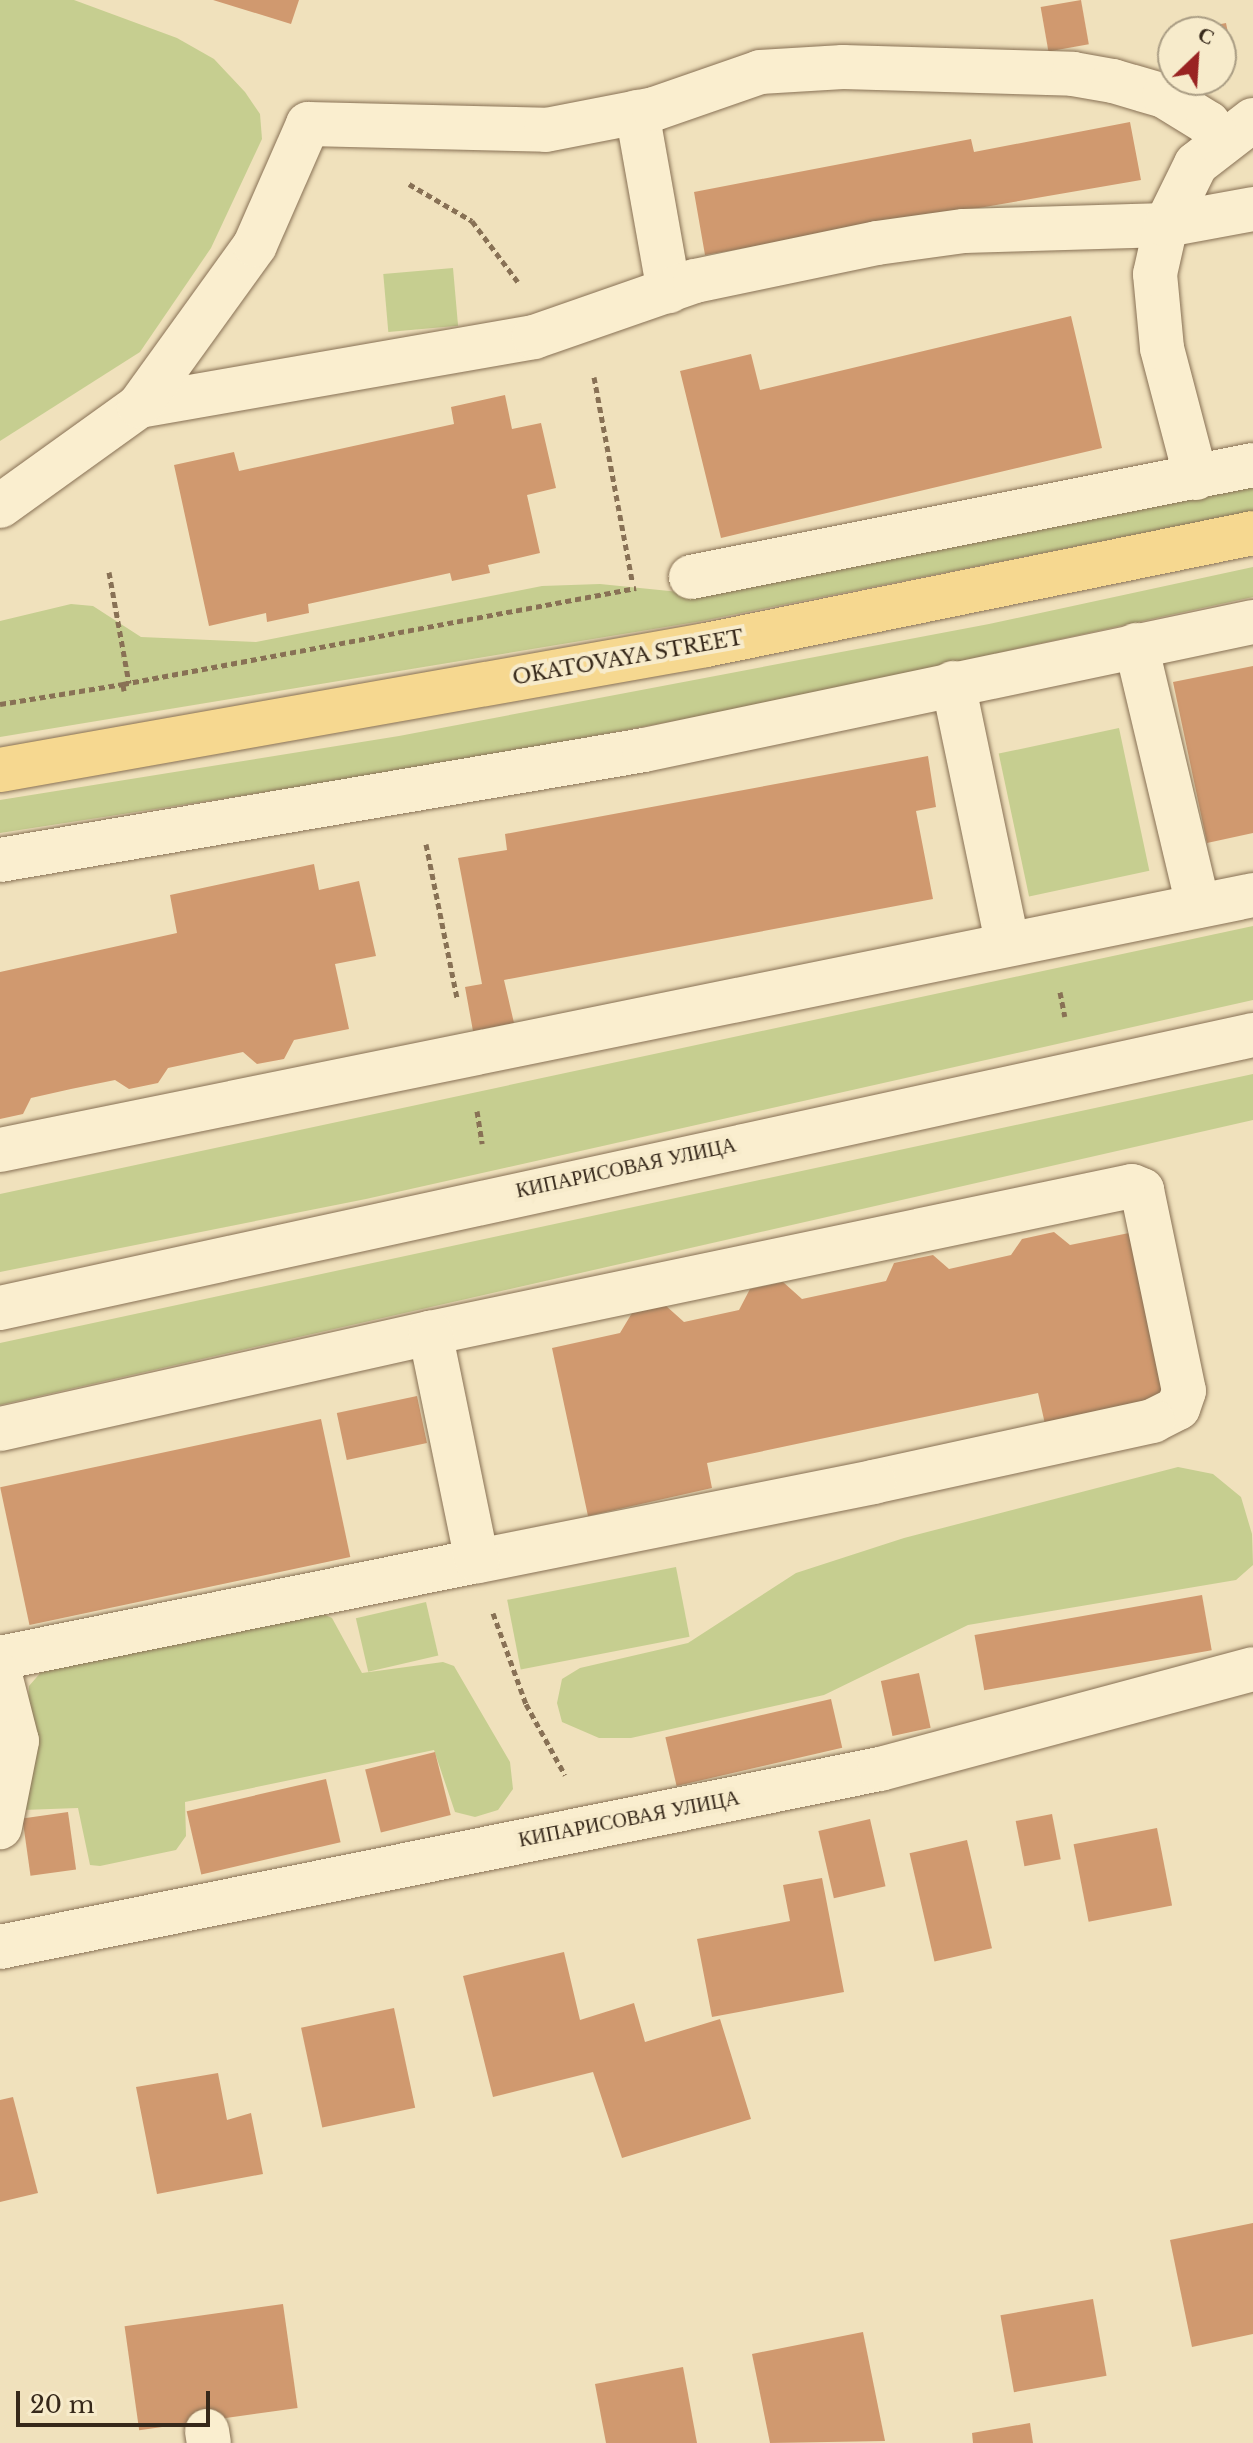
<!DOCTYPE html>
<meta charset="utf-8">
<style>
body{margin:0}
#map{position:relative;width:1253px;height:2443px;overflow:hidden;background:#f0e1bc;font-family:"Libre Baskerville",serif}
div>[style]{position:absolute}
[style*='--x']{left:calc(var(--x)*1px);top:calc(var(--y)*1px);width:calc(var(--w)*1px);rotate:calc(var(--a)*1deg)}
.green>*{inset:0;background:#c6ce90;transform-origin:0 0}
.building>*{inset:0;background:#d0996f;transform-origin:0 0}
.path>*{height:5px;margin-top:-2.5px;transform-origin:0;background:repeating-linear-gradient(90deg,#887155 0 6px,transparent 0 10px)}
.roads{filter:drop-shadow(0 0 2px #887155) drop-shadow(0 0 2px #887155)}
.minor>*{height:44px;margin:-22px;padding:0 22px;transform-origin:22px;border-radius:22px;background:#faeecf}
.major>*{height:44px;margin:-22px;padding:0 22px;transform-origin:22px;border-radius:22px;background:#f6d890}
span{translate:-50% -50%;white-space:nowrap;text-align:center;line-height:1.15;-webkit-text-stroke:8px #f7ebcb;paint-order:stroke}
.street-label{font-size:20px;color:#36281a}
.north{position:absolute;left:1157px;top:16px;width:80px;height:80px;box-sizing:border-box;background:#f7ebcb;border:2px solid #aa9d84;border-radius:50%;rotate:25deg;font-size:22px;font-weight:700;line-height:32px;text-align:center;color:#36281a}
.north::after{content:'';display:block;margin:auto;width:28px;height:36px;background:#992322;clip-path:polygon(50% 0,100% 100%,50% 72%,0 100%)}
.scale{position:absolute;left:16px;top:2391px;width:194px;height:36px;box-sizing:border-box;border:4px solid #36281a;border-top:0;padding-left:10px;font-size:24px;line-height:28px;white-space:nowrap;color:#36281a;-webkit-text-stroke:6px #f7ebcb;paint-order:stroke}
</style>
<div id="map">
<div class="green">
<i style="clip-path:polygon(0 0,74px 0,177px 38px,214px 59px,245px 92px,260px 114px,262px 139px,211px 248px,140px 352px,0 441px)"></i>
<i style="left:453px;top:268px;width:58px;height:70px;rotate:85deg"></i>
<i style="clip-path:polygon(1253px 483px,1253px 511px,702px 621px,0 737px,0 621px,71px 604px,93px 606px,141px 637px,256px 642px,542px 586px,600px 584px,709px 595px)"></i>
<i style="clip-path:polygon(1253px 567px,1253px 597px,759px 705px,433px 766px,0 833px,0 800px,399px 736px,989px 624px)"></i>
<i style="left:1119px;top:728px;width:146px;height:123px;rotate:78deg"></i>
<i style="clip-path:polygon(1253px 926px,1253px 1000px,366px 1199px,0 1272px,0 1194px)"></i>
<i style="clip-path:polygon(1253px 1074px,1253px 1120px,0 1405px,0 1343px)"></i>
<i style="clip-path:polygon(1178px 1467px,1213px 1474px,1241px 1497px,1252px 1534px,1253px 1565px,1236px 1580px,968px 1625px,824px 1695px,631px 1738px,599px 1738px,562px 1722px,557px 1703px,562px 1679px,580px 1668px,688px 1643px,796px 1573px,904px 1538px)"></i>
<i style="left:676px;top:1567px;width:71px;height:172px;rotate:79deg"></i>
<i style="left:426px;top:1602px;width:55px;height:72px;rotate:77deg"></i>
<i style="clip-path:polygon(321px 1613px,332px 1618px,362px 1673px,443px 1662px,454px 1666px,510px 1762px,513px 1789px,498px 1810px,475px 1817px,455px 1812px,434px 1750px,185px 1802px,186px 1836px,176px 1850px,100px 1866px,90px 1865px,78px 1808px,23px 1810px,29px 1686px,49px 1663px)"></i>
</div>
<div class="building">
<i style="clip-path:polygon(213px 0,299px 0,291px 24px)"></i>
<i style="left:1081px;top:0;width:45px;height:41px;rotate:80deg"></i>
<i style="clip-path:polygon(1226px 23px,1235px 67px,1221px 70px,1221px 32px,1186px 31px)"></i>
<i style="clip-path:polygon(1130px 122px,1141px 180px,705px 255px,694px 192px,971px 139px,974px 152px)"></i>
<i style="clip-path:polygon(1071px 316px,1102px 448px,721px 538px,680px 371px,751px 354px,760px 390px)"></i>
<i style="clip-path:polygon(505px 395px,512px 429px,541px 423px,556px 488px,527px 495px,540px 553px,488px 565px,490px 573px,452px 581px,450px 573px,308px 604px,309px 613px,267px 622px,266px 613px,209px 626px,174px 465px,234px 452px,239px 471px,454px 424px,451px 407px)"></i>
<i style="clip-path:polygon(1253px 666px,1253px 833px,1207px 843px,1173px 682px)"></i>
<i style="clip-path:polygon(928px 756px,936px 807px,916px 811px,933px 899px,504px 980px,514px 1023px,473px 1031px,465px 987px,482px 984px,458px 858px,507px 850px,505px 834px)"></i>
<i style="clip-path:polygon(314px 864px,319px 890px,359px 881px,376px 956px,335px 964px,349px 1029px,294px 1040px,284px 1059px,257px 1064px,243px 1052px,168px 1068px,158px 1083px,129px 1089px,115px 1080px,71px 1089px,31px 1098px,23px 1114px,0 1119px,0 972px,177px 933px,170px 895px)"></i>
<i style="clip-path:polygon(1054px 1232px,1070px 1245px,1129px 1233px,1165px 1399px,1045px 1424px,1038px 1393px,707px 1463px,712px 1488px,588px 1516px,552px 1348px,620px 1333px,632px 1313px,665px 1305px,684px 1322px,739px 1310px,750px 1289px,783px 1282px,802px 1299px,886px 1281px,894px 1263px,933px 1255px,949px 1269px,1011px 1255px,1022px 1239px)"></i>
<i style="left:417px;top:1396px;width:48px;height:82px;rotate:78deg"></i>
<i style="left:321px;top:1419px;width:141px;height:328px;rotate:78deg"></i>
<i style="left:1202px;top:1595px;width:56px;height:231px;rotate:80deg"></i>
<i style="left:919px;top:1673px;width:56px;height:39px;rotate:78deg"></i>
<i style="left:831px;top:1699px;width:50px;height:170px;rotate:77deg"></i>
<i style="left:435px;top:1752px;width:65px;height:72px;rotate:76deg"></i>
<i style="left:326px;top:1779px;width:65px;height:143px;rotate:77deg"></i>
<i style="left:68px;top:1812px;width:58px;height:46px;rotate:82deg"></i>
<i style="left:1052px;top:1814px;width:46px;height:37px;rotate:79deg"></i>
<i style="left:870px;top:1819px;width:69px;height:53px;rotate:77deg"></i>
<i style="left:1157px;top:1828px;width:79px;height:85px;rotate:79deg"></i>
<i style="left:967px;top:1840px;width:111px;height:59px;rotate:77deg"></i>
<i style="clip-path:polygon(822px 1878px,844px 1992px,712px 2017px,697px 1939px,790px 1921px,783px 1885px)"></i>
<i style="clip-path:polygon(564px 1952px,580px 2020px,634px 2003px,645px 2042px,720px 2019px,751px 2119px,622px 2158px,593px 2072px,493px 2097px,463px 1976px)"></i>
<i style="left:394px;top:2008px;width:102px;height:95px;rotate:78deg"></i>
<i style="clip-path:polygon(218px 2073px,227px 2120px,251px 2113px,263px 2174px,157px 2194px,136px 2087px)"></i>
<i style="clip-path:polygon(13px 2097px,38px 2193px,0 2202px,0 2100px)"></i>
<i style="clip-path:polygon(1253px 2223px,1253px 2334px,1192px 2347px,1170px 2240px)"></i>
<i style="left:1093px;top:2299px;width:78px;height:94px;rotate:80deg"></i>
<i style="left:283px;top:2304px;width:105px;height:160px;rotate:82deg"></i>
<i style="clip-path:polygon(863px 2332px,885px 2441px,770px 2443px,752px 2354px)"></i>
<i style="clip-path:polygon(683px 2367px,697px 2443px,606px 2443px,595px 2384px)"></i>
<i style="clip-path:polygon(1030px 2423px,1033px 2443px,973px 2443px,972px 2433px)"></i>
</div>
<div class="path">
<i style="--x:409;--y:184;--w:73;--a:30.4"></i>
<i style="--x:472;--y:221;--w:76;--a:53"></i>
<i style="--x:594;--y:377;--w:207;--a:79.4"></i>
<i style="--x:109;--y:572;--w:113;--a:79.8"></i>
<i style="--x:124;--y:691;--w:7;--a:-98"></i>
<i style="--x:123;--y:684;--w:522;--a:-10.6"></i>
<i style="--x:0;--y:704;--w:125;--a:-9.2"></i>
<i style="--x:426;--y:844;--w:157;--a:78.6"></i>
<i style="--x:1060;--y:992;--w:25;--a:79"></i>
<i style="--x:477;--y:1111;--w:33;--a:81"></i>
<i style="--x:493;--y:1613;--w:97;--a:70.1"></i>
<i style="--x:526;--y:1704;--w:81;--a:61.2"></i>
</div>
<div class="roads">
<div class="minor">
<i style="--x:637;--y:112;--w:182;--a:79.9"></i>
<i style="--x:139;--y:406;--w:401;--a:-9.9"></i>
<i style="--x:534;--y:337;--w:170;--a:-19.2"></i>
<i style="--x:695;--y:281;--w:186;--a:-11.8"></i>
<i style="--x:877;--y:243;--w:88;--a:-7.9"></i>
<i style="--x:964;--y:231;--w:202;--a:-1.7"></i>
<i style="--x:1166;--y:225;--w:68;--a:-63.8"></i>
<i style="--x:1196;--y:164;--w:72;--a:-37.7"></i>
<i style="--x:1196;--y:478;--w:134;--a:-104.7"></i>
<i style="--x:1162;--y:348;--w:74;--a:-95.4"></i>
<i style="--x:1155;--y:274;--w:50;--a:-77.3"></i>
<i style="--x:1166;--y:225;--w:88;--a:-10.4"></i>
<i style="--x:0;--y:506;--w:171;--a:-35.7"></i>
<i style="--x:139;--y:406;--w:198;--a:-54.2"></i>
<i style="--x:255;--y:245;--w:132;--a:-66.3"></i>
<i style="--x:308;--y:124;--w:238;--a:1.4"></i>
<i style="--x:546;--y:130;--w:110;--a:-11"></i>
<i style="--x:654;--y:109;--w:112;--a:-19.2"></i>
<i style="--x:760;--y:72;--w:83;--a:-3.4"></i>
<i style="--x:843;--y:67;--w:230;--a:1.7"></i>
<i style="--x:1073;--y:74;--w:41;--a:9.9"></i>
<i style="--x:1113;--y:81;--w:53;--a:16.4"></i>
<i style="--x:1164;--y:96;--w:52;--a:31.5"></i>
<i style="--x:1208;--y:123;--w:23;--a:59"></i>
<i style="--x:691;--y:577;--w:573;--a:-11.27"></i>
<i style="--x:1136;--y:645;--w:268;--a:76.6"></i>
<i style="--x:953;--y:683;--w:264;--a:78.2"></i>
<i style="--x:0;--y:860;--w:653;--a:-9.69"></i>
<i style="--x:644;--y:750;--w:622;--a:-11.87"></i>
<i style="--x:0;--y:1150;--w:1279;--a:-11.5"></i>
<i style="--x:0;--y:1308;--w:1282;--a:-12.29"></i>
<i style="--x:0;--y:1429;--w:441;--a:-12.6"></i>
<i style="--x:430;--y:1333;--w:717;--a:-11.83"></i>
<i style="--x:1132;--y:1186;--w:11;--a:22"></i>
<i style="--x:1142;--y:1190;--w:205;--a:78.2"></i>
<i style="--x:1184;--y:1391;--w:18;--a:109"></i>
<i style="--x:1178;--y:1408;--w:28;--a:153"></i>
<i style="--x:1153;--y:1421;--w:286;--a:167.7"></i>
<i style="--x:874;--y:1482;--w:405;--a:168.7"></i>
<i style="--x:0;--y:1658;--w:487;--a:-11.5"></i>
<i style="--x:477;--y:1561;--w:233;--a:-101.6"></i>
<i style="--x:0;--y:1675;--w:68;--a:75.6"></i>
<i style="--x:17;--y:1741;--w:88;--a:101.2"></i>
<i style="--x:0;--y:1947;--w:898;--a:-11.44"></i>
<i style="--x:880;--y:1769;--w:386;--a:-15"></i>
<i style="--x:207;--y:2431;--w:12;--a:81"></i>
</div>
<div class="major">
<i style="--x:0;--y:770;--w:717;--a:-10.04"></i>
<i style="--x:706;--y:645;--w:558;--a:-11.57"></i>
</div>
</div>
<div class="street-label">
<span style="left:628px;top:658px;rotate:-10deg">OKATOVAYA STREET</span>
<span style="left:626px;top:1168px;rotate:-12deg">КИПАРИСОВАЯ УЛИЦА</span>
<span style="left:629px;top:1819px;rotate:-11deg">КИПАРИСОВАЯ УЛИЦА</span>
</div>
<div class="north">С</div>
<div class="scale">20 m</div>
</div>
